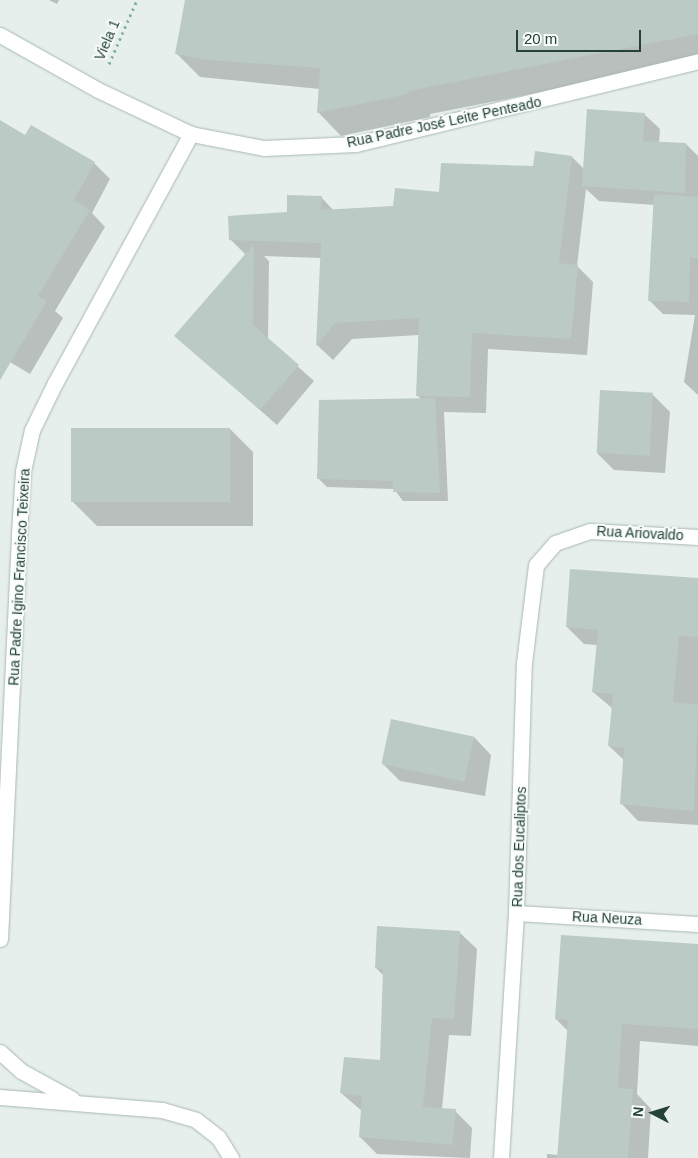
<!DOCTYPE html>
<meta charset="utf-8">
<style>
body{margin:0}
#map{position:relative;width:698px;height:1158px;overflow:hidden;background:#e6efeb;font-family:Helvetica,sans-serif}
div>[style]{position:absolute}
[style*='--x']{left:calc(var(--x)*1px);top:calc(var(--y)*1px);width:calc(var(--w)*1px);rotate:calc(var(--a)*1deg)}
.shadow>*{inset:0;background:#0003}
.building>*{inset:0;background:#bbcac4;transform-origin:0 0}
.path>*{height:3px;margin-top:-1.5px;transform-origin:0;background:repeating-linear-gradient(90deg,#86b3a5 0 2.5px,transparent 0 6.5px)}
.roads{filter:drop-shadow(0 0 1px #a8b8b2) drop-shadow(0 0 1px #a8b8b2)}
.minor>*{height:15px;margin:-7.5px;padding:0 7.5px;transform-origin:7.5px;border-radius:7.5px;background:#fff}
span{translate:-50% -50%;white-space:nowrap;text-align:center;line-height:1.15;-webkit-text-stroke:4px #f7fbf9;paint-order:stroke}
.street-label{font-size:14px;color:#24423a}
.north{position:absolute;left:628px;top:1088px;width:50px;height:50px;-webkit-text-stroke:4px #f7fbf9;paint-order:stroke;rotate:275deg;font-size:14px;font-weight:700;line-height:20px;text-align:center;color:#24423a}
.north::after{content:'';display:block;margin:auto;width:18px;height:22px;background:#24423a;clip-path:polygon(50% 0,100% 100%,50% 72%,0 100%)}
.scale{position:absolute;left:516px;top:30px;width:125px;height:22px;box-sizing:border-box;border:2px solid #24423a;border-top:0;padding-left:6px;font-size:15px;line-height:18px;white-space:nowrap;color:#24423a;-webkit-text-stroke:4px #f7fbf9;paint-order:stroke}
</style>
<div id="map">
<div class="shadow">
<i style="clip-path:polygon(49px 0,59px 0,57px 4px)"></i>
<i style="clip-path:polygon(186px 0,698px 0,698px 61px,430px 114px,430px 117px,341px 136px,319px 113px,320px 89px,200px 77px,177px 54px)"></i>
<i style="clip-path:polygon(644px 114px,660px 129px,659px 143px,686px 144px,698px 156px,698px 395px,684px 382px,695px 315px,663px 314px,650px 301px,655px 205px,599px 201px,586px 189px,577px 266px,593px 282px,587px 355px,488px 349px,486px 413px,444px 412px,448px 501px,403px 501px,394px 489px,327px 487px,318px 478px,421px 399px,417px 395px,419px 335px,352px 339px,333px 360px,317px 345px,321px 258px,264px 256px,269px 261px,268px 340px,314px 381px,277px 425px,176px 336px,246px 255px,230px 239px,321px 197px,334px 211px,394px 207px,572px 157px,584px 169px)"></i>
<i style="clip-path:polygon(0 121px,26px 137px,94px 163px,110px 179px,92px 213px,105px 227px,55px 311px,63px 318px,30px 374px,10px 362px,0 380px)"></i>
<i style="clip-path:polygon(652px 394px,670px 412px,665px 473px,614px 470px,597px 453px)"></i>
<i style="clip-path:polygon(230px 429px,253px 452px,253px 526px,97px 526px,73px 502px)"></i>
<i style="clip-path:polygon(698px 579px,698px 825px,638px 821px,621px 803px,625px 761px,609px 746px,613px 709px,593px 692px,598px 645px,584px 644px,567px 627px)"></i>
<i style="clip-path:polygon(474px 737px,491px 755px,485px 796px,400px 781px,383px 764px)"></i>
<i style="clip-path:polygon(459px 932px,477px 949px,471px 1036px,449px 1035px,442px 1109px,455px 1111px,472px 1128px,470px 1158px,377px 1154px,360px 1137px,362px 1111px,341px 1093px,382px 1062px,384px 976px,376px 968px)"></i>
<i style="clip-path:polygon(698px 956px,698px 1046px,640px 1041px,637px 1094px,651px 1109px,648px 1158px,547px 1158px,547px 1154px,559px 1155px,568px 1031px,556px 1019px)"></i>
</div>
<div class="building">
<i style="clip-path:polygon(185px 0,698px 0,698px 34px,408px 91px,408px 94px,317px 113px,320px 68px,208px 60px,175px 54px)"></i>
<i style="clip-path:polygon(587px 109px,645px 113px,643px 141px,686px 143px,685px 193px,582px 186px)"></i>
<i style="clip-path:polygon(0 120px,25px 135px,31px 125px,95px 162px,74px 200px,90px 210px,38px 296px,47px 301px,0 380px)"></i>
<i style="clip-path:polygon(535px 151px,572px 156px,559px 263px,578px 265px,571px 339px,472px 333px,470px 397px,416px 396px,419px 318px,335px 323px,316px 346px,321px 243px,229px 240px,228px 216px,287px 212px,287px 195px,322px 196px,321px 210px,393px 206px,395px 188px,439px 192px,441px 163px,533px 166px)"></i>
<i style="clip-path:polygon(654px 194px,698px 197px,698px 258px,690px 258px,689px 302px,648px 301px)"></i>
<i style="clip-path:polygon(254px 244px,253px 325px,299px 365px,260px 410px,174px 336px)"></i>
<i style="left:600px;top:390px;width:53px;height:63px;rotate:3deg"></i>
<i style="clip-path:polygon(435px 398px,440px 493px,393px 492px,393px 481px,317px 479px,319px 400px)"></i>
<i style="left:71px;top:428px;width:159px;height:74px"></i>
<i style="clip-path:polygon(570px 569px,698px 578px,698px 637px,679px 636px,673px 702px,698px 705px,694px 811px,620px 804px,624px 748px,608px 746px,613px 694px,592px 692px,598px 630px,566px 627px)"></i>
<i style="left:391px;top:719px;width:85px;height:46px;rotate:12deg"></i>
<i style="clip-path:polygon(377px 926px,460px 931px,454px 1019px,432px 1018px,423px 1107px,456px 1109px,452px 1145px,359px 1137px,362px 1096px,340px 1093px,344px 1057px,380px 1060px,383px 969px,375px 968px)"></i>
<i style="clip-path:polygon(561px 935px,698px 944px,698px 1029px,622px 1024px,618px 1088px,633px 1089px,628px 1158px,557px 1158px,568px 1020px,555px 1019px)"></i>
</div>
<div class="path">
<i style="--x:109;--y:64;--w:70;--a:-66.4"></i>
</div>
<div class="roads">
<div class="minor">
<i style="--x:0;--y:35;--w:112;--a:29.3"></i>
<i style="--x:98;--y:90;--w:103;--a:25.3"></i>
<i style="--x:191;--y:134;--w:74;--a:10.9"></i>
<i style="--x:264;--y:148;--w:92;--a:-2.5"></i>
<i style="--x:356;--y:144;--w:352;--a:-13.6"></i>
<i style="--x:516;--y:913;--w:182;--a:3.5"></i>
<i style="--x:0;--y:939;--w:405;--a:-87.3"></i>
<i style="--x:19;--y:534;--w:63;--a:-86.4"></i>
<i style="--x:23;--y:471;--w:42;--a:-77.6"></i>
<i style="--x:32;--y:430;--w:52;--a:-63.9"></i>
<i style="--x:55;--y:383;--w:284;--a:-61.4"></i>
<i style="--x:0;--y:1052;--w:28;--a:42"></i>
<i style="--x:21;--y:1071;--w:58;--a:28.8"></i>
<i style="--x:0;--y:1097;--w:163;--a:4.6"></i>
<i style="--x:162;--y:1110;--w:35;--a:16"></i>
<i style="--x:196;--y:1120;--w:28;--a:38"></i>
<i style="--x:218;--y:1137;--w:25;--a:58"></i>
<i style="--x:501;--y:1158;--w:245;--a:-86.5"></i>
<i style="--x:516;--y:913;--w:250;--a:-88.2"></i>
<i style="--x:524;--y:663;--w:99;--a:-83"></i>
<i style="--x:536;--y:565;--w:29;--a:-49"></i>
<i style="--x:555;--y:543;--w:37;--a:-19"></i>
<i style="--x:590;--y:531;--w:108;--a:3.2"></i>
</div>
</div>
<div class="street-label">
<span style="left:107px;top:40px;rotate:-67deg">Viela 1</span>
<span style="left:444px;top:122px;rotate:-12deg">Rua Padre José Leite Penteado</span>
<span style="left:640px;top:533px;rotate:3deg">Rua Ariovaldo</span>
<span style="left:19px;top:577px;rotate:-87deg">Rua Padre Igino Francisco Teixeira</span>
<span style="left:519px;top:847px;rotate:-88deg">Rua dos Eucaliptos</span>
<span style="left:607px;top:918px;rotate:3deg">Rua Neuza</span>
</div>
<div class="north">N</div>
<div class="scale">20 m</div>
</div>
